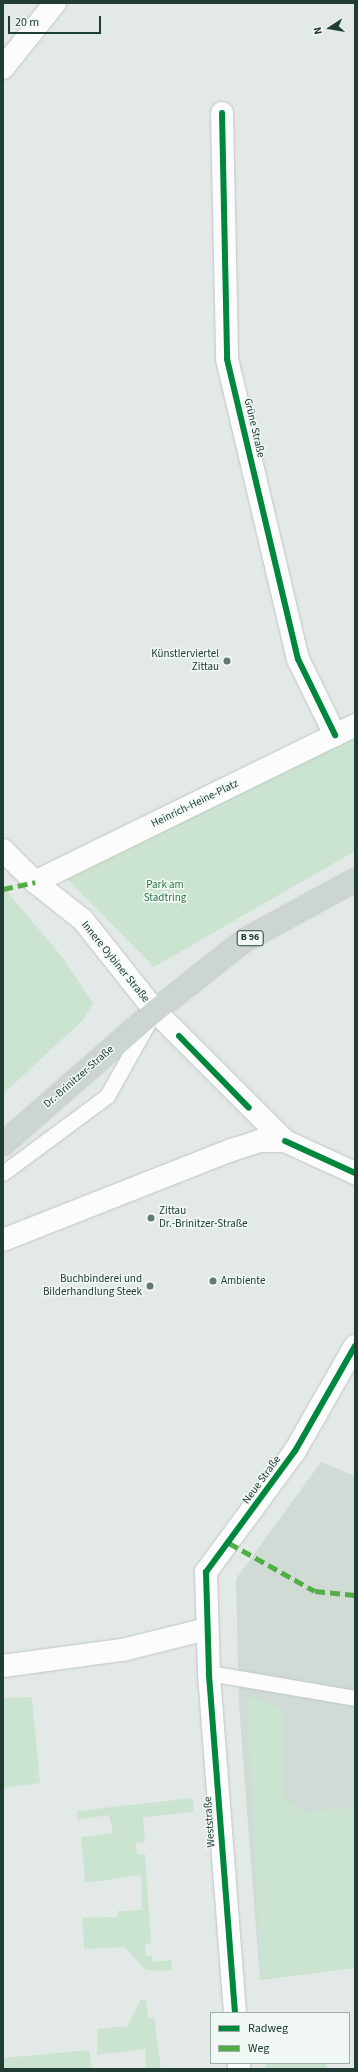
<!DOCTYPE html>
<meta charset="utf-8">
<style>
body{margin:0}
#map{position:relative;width:358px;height:2072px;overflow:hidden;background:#e3e9e6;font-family:"Source Sans 3",sans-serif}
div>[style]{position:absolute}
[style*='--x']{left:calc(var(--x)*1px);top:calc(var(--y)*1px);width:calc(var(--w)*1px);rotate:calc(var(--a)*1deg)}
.built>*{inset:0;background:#d0dbd6}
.green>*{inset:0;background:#cbe4d2;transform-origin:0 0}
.roads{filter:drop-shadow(0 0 1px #c0c6c3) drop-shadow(0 0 1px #c0c6c3)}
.service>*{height:15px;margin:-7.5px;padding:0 7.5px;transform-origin:7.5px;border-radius:7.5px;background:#fbfcfb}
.minor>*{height:22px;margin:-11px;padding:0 11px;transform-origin:11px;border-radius:11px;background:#fbfcfb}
.secondary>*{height:22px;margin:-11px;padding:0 11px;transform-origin:11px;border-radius:11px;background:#fbfcfb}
.primary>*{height:22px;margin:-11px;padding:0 11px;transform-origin:11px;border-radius:11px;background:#cdd5d3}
.quiet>*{height:5px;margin-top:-2.5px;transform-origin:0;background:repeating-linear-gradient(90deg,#52ad45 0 10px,transparent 0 15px)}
.cycleway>*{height:6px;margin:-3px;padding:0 3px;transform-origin:3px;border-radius:3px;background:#00873e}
.dots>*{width:11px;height:11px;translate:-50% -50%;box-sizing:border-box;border:2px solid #f1f8f4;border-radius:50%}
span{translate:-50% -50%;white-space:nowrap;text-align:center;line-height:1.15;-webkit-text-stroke:3px #f1f8f4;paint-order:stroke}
.shield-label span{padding:1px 3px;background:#f1f8f4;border:1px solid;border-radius:3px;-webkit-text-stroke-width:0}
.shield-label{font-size:10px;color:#203d35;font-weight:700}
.street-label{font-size:11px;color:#203d35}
.poi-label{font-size:11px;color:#203d35}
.right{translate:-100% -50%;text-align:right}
.left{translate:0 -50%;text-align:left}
.park-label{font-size:11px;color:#287646}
.frame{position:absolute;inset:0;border:4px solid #203d35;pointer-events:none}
.legend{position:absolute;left:210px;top:2012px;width:140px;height:52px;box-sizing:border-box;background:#f1f8f4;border:1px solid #9dada8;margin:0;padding:5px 7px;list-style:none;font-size:12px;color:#203d35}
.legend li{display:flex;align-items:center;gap:8px;height:20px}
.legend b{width:20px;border:1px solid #9dada8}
.north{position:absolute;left:310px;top:8px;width:40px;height:40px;-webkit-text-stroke:3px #f1f8f4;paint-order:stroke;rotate:258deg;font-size:11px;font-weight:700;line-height:16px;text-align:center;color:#203d35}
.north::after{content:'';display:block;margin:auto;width:14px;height:18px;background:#203d35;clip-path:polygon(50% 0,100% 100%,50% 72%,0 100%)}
.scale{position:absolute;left:8px;top:16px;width:93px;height:18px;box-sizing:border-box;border:2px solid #203d35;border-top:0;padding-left:5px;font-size:12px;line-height:14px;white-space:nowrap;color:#203d35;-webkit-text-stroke:3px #f1f8f4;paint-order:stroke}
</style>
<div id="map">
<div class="built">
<i style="clip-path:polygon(321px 1462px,355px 1476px,355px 1967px,260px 1980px,239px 1706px,236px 1579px)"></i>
</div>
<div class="green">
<i style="clip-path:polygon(355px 734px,355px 851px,154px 967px,63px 875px)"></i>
<i style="clip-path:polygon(3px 887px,63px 958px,93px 1003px,83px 1020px,3px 1094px)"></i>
<i style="clip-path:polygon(247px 1696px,282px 1709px,283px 1796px,303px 1812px,355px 1807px,355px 1968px,261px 1980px)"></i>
<i style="clip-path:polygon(32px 1697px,40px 1783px,3px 1788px,3px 1698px)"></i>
<i style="clip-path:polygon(193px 1798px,193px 1812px,143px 1817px,145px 1842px,136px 1843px,137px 1854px,145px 1854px,151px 1943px,145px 1944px,146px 1956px,152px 1955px,153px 1962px,171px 1960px,172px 1971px,146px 1970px,124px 1947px,84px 1949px,82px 1918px,117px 1917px,118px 1911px,142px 1910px,141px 1875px,85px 1883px,81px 1837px,113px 1833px,109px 1815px,77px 1820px,77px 1811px)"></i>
<i style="clip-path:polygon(141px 1999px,146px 2000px,148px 2018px,154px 2017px,161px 2069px,146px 2069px,145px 2049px,97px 2055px,97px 2029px,127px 2026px)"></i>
<i style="clip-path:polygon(89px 2050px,92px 2069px,3px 2069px,3px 2058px)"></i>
<i style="left:266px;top:2063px;width:61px;height:6px"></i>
</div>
<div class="roads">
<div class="service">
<i style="--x:3;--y:1173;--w:129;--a:-36.5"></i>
<i style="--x:107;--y:1096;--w:84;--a:-60.7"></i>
<i style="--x:209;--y:1673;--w:148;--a:9.7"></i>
</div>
<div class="minor">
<i style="--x:3;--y:68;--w:83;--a:-51.3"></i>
<i style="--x:222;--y:113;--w:246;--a:88.8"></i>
<i style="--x:227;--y:359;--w:308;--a:76.7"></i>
<i style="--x:298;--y:659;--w:85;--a:64"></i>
<i style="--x:3;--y:850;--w:45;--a:45"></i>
<i style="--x:35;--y:882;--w:61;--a:38.4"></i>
<i style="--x:83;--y:920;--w:116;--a:51.6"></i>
<i style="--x:35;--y:882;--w:356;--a:-26.1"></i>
<i style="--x:3;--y:1666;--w:120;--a:-7.7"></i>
<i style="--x:122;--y:1650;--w:88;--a:-13.9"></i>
<i style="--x:235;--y:2013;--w:341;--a:-94.4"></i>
<i style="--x:209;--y:1673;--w:101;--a:-91.7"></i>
<i style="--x:206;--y:1572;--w:150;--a:-53.7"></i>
<i style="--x:295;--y:1451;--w:121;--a:-60.3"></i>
<i style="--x:239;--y:2063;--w:6;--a:90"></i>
</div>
<div class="secondary">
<i style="--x:155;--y:1011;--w:184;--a:45"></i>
<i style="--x:285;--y:1141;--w:77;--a:24.6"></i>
<i style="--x:3;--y:1240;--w:246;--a:-21.5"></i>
<i style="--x:232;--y:1150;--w:28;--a:-18"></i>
<i style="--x:259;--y:1141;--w:26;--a:0"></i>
</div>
<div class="primary">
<i style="--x:3;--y:1144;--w:202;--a:-41.2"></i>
<i style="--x:155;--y:1011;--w:115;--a:-38.3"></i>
<i style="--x:245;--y:940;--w:125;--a:-28.6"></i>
</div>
</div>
<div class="quiet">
<i style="--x:3;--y:889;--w:33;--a:-12"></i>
<i style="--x:229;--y:1543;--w:98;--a:29.2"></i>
<i style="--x:315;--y:1591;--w:40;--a:5.7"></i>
</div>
<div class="cycleway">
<i style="--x:222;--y:113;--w:246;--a:88.8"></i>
<i style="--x:227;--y:359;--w:308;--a:76.7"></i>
<i style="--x:298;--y:659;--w:85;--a:64"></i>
<i style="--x:179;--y:1036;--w:100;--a:45.8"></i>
<i style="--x:285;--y:1141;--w:77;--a:24.6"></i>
<i style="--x:235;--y:2013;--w:341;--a:-94.4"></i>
<i style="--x:209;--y:1673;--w:101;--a:-91.7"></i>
<i style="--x:206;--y:1572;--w:150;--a:-53.7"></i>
<i style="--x:295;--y:1451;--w:121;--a:-60.3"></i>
</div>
<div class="dots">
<i style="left:227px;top:661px;background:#647973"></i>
<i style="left:151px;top:1218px;background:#647973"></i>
<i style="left:213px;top:1281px;background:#647973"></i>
<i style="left:150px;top:1286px;background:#647973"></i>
</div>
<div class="shield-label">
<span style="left:250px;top:938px">B 96</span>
</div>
<div class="street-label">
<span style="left:254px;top:428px;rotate:77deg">Grüne Straße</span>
<span style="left:195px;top:804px;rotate:-26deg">Heinrich-Heine-Platz</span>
<span style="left:115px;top:962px;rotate:51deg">Innere Oybiner Straße</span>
<span style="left:79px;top:1077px;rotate:-41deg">Dr.-Brinitzer-Straße</span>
<span style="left:262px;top:1480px;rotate:-54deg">Neue Straße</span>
<span style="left:210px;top:1822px;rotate:-94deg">Weststraße</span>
</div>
<div class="poi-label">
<span class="right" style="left:219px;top:661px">Künstlerviertel<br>Zittau</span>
<span class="left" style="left:159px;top:1218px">Zittau<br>Dr.-Brinitzer-Straße</span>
<span class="right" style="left:142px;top:1286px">Buchbinderei und<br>Bilderhandlung Steek</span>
<span class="left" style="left:221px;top:1281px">Ambiente</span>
</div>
<div class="park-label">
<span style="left:165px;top:892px">Park am<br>Stadtring</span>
</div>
<div class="frame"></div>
<ul class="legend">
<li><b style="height:5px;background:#00873e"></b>Radweg</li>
<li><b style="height:5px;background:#52ad45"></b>Weg</li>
</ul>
<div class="north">N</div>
<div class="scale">20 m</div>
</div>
